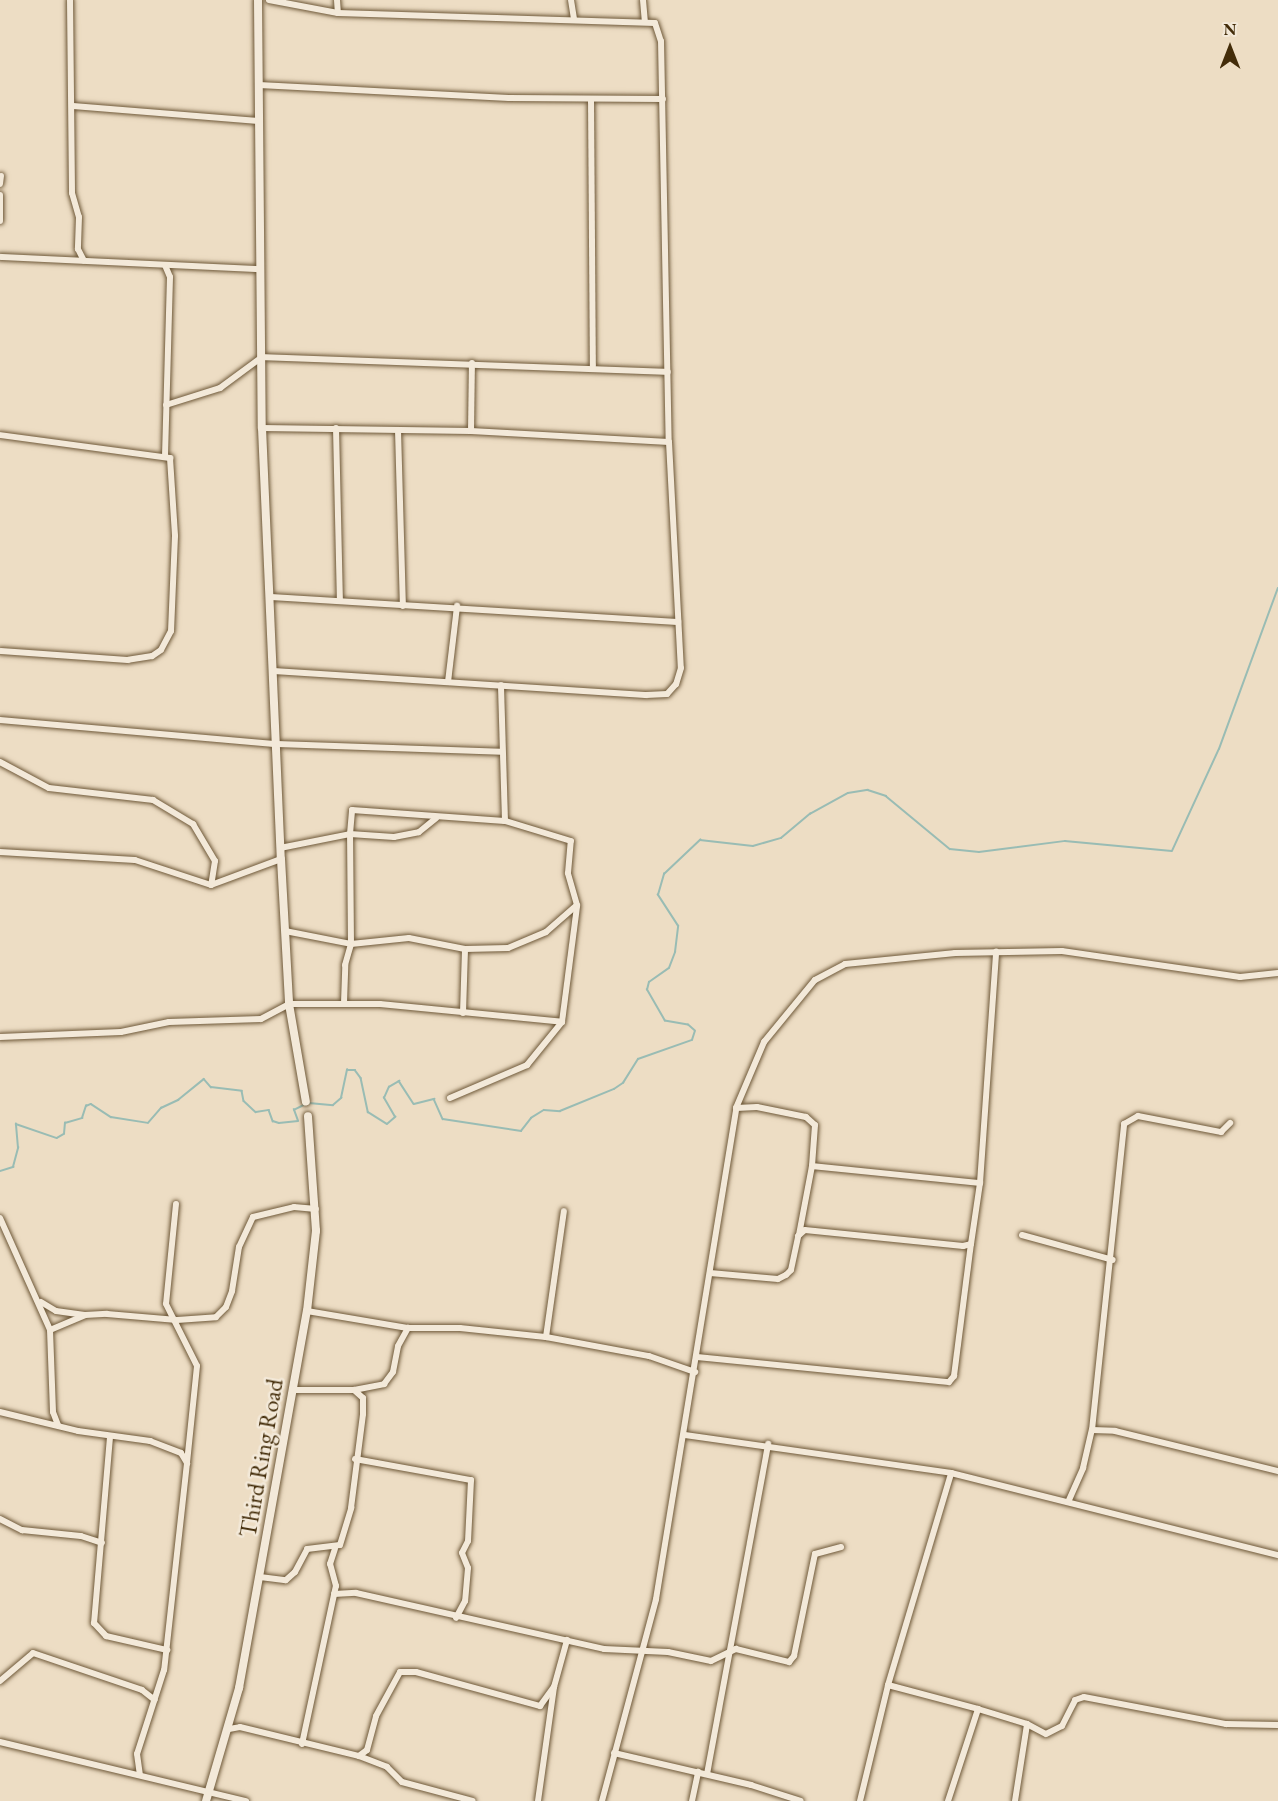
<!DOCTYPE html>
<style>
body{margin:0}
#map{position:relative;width:1278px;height:1801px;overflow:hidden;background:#edddc4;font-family:"EB Garamond",serif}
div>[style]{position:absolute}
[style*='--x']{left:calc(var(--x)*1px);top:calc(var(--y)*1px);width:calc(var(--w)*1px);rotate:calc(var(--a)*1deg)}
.stream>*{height:1.5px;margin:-0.75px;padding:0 0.75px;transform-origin:0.75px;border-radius:0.75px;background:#99bcb4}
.roads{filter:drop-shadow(0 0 2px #6e5838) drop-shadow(0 0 2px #6e5838)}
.street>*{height:6px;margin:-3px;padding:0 3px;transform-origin:3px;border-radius:3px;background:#f3e9d9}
.secondary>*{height:8px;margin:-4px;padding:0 4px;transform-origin:4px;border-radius:4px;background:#f3e9d9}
span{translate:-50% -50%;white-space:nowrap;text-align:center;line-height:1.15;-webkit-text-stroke:5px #f3e9d9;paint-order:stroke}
.street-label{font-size:24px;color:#432c09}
.north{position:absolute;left:1200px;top:18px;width:60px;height:60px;-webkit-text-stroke:4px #f3e9d9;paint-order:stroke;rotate:0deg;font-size:16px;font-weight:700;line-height:24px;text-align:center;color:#432c09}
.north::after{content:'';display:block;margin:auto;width:21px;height:27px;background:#432c09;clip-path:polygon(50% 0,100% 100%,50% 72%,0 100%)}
</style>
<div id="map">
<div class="stream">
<i style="--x:309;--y:1103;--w:24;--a:5"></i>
<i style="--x:333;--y:1105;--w:11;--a:-41"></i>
<i style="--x:341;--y:1098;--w:29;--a:-78"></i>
<i style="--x:347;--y:1070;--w:8;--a:0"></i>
<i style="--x:355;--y:1070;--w:10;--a:53"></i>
<i style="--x:361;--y:1078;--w:35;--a:78"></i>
<i style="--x:368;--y:1112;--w:22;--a:32"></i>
<i style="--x:387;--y:1124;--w:11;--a:-41"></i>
<i style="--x:395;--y:1117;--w:22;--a:-120"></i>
<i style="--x:384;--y:1098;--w:12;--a:-66"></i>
<i style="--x:389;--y:1087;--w:12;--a:-31"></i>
<i style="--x:399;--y:1081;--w:27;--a:57"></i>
<i style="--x:414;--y:1104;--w:21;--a:-14"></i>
<i style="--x:434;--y:1099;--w:22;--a:66"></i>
<i style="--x:443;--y:1119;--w:79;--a:8.7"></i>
<i style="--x:521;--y:1131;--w:16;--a:-52"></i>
<i style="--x:531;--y:1118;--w:15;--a:-32"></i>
<i style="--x:544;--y:1110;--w:16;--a:4"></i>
<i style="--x:560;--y:1111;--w:58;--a:-22.2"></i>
<i style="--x:614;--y:1089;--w:11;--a:-34"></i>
<i style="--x:623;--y:1083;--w:28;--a:-58"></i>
<i style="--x:638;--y:1059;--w:57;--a:-19.4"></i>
<i style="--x:692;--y:1040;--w:9;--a:-72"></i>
<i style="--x:695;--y:1031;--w:9;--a:-139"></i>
<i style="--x:688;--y:1025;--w:23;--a:-170"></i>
<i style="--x:665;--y:1021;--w:36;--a:-120"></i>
<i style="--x:647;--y:990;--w:8;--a:-76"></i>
<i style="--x:649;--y:982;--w:24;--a:-35"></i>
<i style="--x:669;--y:968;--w:17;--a:-69"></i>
<i style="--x:675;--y:952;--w:26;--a:-83"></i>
<i style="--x:678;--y:926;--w:37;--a:-123"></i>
<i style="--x:658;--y:895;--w:22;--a:-74"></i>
<i style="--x:664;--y:874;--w:50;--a:-43.4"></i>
<i style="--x:700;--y:840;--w:53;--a:6.5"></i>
<i style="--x:753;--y:846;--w:29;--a:-16"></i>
<i style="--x:781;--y:838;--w:38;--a:-40"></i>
<i style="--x:810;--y:814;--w:43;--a:-28.9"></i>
<i style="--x:848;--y:793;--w:20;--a:-9"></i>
<i style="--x:868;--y:790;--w:19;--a:18"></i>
<i style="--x:886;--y:796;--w:83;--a:39.6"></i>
<i style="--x:950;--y:849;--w:29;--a:6"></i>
<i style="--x:979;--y:852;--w:87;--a:-7.3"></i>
<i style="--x:1065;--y:841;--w:107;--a:5.3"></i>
<i style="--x:1172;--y:851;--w:112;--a:-65.3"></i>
<i style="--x:1219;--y:749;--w:171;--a:-69.9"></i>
<i style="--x:0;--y:1171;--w:14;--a:-17"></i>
<i style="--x:13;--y:1167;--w:20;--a:-75"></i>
<i style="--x:18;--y:1148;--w:24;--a:-95"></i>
<i style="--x:16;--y:1124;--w:43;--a:18.9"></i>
<i style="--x:57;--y:1138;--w:8;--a:-30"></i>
<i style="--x:64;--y:1134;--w:11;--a:-85"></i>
<i style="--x:65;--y:1123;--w:18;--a:-16"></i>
<i style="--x:82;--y:1118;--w:13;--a:-72"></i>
<i style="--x:86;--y:1106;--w:5;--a:-22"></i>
<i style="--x:91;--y:1104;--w:24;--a:33"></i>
<i style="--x:111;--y:1117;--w:37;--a:9"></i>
<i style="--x:148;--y:1123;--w:20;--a:-49"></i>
<i style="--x:161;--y:1108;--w:19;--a:-25"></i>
<i style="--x:178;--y:1100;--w:33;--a:-39"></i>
<i style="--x:204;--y:1079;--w:11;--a:49"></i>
<i style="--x:211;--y:1087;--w:31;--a:7"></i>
<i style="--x:242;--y:1091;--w:10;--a:79"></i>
<i style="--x:244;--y:1101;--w:16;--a:43"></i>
<i style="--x:256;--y:1112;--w:13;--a:-9"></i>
<i style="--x:269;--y:1110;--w:12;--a:70"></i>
<i style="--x:273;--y:1121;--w:6;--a:18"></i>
<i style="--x:279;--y:1123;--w:19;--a:-6"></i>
<i style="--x:298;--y:1121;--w:12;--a:-110"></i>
<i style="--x:294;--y:1110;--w:11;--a:-27"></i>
</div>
<div class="roads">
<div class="street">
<i style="--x:70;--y:0;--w:193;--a:89.4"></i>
<i style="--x:72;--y:193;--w:25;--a:74"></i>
<i style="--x:79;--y:217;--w:32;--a:92"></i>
<i style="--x:78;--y:249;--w:13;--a:63"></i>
<i style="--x:269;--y:0;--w:70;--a:10.7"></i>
<i style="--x:338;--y:13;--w:317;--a:1.8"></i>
<i style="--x:655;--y:23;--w:19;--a:72"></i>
<i style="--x:661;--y:41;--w:401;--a:88.9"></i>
<i style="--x:669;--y:442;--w:226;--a:87"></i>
<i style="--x:681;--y:668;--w:17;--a:107"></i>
<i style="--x:676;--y:684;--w:13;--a:132"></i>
<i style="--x:667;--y:694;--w:21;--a:177"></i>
<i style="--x:646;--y:695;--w:374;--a:-176.3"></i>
<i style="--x:337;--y:0;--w:13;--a:86"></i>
<i style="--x:571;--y:0;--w:20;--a:81"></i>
<i style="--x:643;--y:0;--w:22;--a:85"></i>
<i style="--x:259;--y:85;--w:250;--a:3"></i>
<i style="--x:509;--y:98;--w:154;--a:0.4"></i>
<i style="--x:591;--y:99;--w:267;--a:89.6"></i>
<i style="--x:73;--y:106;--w:186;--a:4.6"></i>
<i style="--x:0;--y:184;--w:8;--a:-83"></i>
<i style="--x:0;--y:195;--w:26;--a:90"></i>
<i style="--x:0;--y:257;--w:258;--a:2.7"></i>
<i style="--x:166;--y:405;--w:57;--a:-17.5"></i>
<i style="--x:220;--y:388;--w:52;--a:-36.4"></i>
<i style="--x:262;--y:357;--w:406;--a:2.1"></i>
<i style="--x:262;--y:428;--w:209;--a:0.8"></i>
<i style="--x:471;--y:431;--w:198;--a:3.2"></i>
<i style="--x:336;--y:428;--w:173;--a:88.7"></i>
<i style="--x:398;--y:430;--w:176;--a:88.4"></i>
<i style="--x:471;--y:431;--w:68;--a:-89.2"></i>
<i style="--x:0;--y:435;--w:172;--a:7.7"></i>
<i style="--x:170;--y:458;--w:78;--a:86.3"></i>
<i style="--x:175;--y:536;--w:95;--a:92.4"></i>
<i style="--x:171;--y:631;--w:21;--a:118"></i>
<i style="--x:161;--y:650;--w:11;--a:146"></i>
<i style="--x:152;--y:656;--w:24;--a:171"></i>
<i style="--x:128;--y:660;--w:128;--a:-176"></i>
<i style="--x:165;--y:456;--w:179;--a:-88.4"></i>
<i style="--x:170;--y:277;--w:13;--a:-113"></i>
<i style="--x:270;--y:597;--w:409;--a:3.5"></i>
<i style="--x:448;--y:682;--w:77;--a:-83.2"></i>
<i style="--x:0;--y:720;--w:278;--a:5"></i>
<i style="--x:277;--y:744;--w:224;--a:2"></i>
<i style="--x:0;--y:762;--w:55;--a:28"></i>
<i style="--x:49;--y:788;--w:105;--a:6.6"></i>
<i style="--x:153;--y:800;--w:47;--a:31"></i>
<i style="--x:193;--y:824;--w:43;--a:59.3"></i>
<i style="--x:215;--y:861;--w:24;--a:99"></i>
<i style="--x:280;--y:848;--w:71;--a:-11.3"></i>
<i style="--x:350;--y:834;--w:24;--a:-85"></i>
<i style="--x:352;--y:810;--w:153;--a:4.1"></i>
<i style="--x:0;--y:852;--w:135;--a:3.4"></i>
<i style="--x:135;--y:860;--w:80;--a:18.2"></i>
<i style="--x:211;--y:885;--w:75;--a:-20.4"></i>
<i style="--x:285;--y:931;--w:67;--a:11.1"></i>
<i style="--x:351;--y:944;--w:58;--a:-5.9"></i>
<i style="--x:409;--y:938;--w:57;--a:11.1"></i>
<i style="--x:465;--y:949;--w:43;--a:-1.3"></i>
<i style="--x:508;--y:948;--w:41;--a:-22.8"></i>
<i style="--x:546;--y:932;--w:41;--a:-41.1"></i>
<i style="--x:577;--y:905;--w:33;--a:-106"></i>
<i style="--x:568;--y:873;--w:32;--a:-85"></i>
<i style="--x:571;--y:841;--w:69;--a:-163.1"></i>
<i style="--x:505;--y:821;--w:136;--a:-91.7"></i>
<i style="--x:344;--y:1003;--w:38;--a:-88"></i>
<i style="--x:345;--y:965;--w:22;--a:-74"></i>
<i style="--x:351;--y:944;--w:110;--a:-90.5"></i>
<i style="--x:350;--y:834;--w:44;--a:3.9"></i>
<i style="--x:394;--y:837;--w:25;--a:-11"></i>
<i style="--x:419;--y:832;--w:22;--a:-39"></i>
<i style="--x:463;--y:1013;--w:64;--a:-88.2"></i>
<i style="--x:0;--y:1037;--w:121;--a:-2.4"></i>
<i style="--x:121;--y:1032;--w:49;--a:-11.8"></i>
<i style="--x:169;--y:1022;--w:92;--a:-1.9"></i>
<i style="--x:261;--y:1019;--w:32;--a:-28"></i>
<i style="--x:289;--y:1004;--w:91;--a:0"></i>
<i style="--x:380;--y:1004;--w:183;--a:5.6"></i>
<i style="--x:450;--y:1098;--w:84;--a:-23.2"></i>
<i style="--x:527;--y:1065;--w:55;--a:-50.9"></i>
<i style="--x:562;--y:1022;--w:117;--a:-82.6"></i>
<i style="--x:736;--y:1108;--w:21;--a:-3"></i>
<i style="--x:757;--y:1107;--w:50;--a:11.5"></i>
<i style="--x:806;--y:1117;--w:12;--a:42"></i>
<i style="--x:815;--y:1125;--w:41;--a:94.2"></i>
<i style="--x:812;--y:1166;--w:70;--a:100.7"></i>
<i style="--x:812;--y:1166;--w:169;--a:5.8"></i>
<i style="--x:176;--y:1204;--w:100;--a:95.7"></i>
<i style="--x:166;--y:1304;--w:69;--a:63.4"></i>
<i style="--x:197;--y:1366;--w:98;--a:95.9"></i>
<i style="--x:0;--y:1218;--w:123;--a:65.9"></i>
<i style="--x:50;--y:1330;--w:82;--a:87.9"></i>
<i style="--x:53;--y:1412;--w:14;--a:69"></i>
<i style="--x:1022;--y:1235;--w:94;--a:15.4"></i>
<i style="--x:710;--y:1273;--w:68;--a:5"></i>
<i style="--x:778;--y:1279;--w:9;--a:-27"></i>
<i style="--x:786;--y:1275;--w:7;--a:-45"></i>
<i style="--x:791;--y:1270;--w:35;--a:-78"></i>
<i style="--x:798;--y:1236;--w:9;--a:-41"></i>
<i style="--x:805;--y:1230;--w:159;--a:5.8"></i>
<i style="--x:963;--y:1246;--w:8;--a:-14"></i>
<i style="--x:971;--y:1244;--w:62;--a:-81.6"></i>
<i style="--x:980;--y:1183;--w:232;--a:-86"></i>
<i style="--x:41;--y:1302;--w:17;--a:31"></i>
<i style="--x:56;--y:1311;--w:29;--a:8"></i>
<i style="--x:307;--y:1311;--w:102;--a:9.6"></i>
<i style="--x:408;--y:1328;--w:52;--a:0"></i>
<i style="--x:460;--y:1328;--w:86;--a:6"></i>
<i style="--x:546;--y:1337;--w:105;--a:10.5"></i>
<i style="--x:649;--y:1356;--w:49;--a:19.2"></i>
<i style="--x:50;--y:1330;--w:38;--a:-23"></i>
<i style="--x:85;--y:1315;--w:22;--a:-3"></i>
<i style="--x:107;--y:1314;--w:70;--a:4.9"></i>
<i style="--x:177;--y:1320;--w:39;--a:-4"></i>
<i style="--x:216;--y:1317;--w:14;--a:-45"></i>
<i style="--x:226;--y:1307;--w:17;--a:-69"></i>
<i style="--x:232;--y:1291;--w:45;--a:-81"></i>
<i style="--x:239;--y:1247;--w:33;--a:-65"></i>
<i style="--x:253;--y:1217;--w:42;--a:-13.7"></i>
<i style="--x:294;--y:1207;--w:22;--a:5"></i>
<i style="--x:546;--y:1337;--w:127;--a:-81.9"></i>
<i style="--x:697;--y:1357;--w:253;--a:5.7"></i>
<i style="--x:949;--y:1382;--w:8;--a:-50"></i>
<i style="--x:954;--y:1376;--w:133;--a:-82.7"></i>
<i style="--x:292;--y:1390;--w:62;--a:0"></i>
<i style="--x:354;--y:1390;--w:31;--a:-11"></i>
<i style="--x:384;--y:1384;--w:15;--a:-53"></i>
<i style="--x:393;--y:1372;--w:26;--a:-79"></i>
<i style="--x:398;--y:1346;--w:21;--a:-61"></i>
<i style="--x:0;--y:1412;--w:80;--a:13.7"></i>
<i style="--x:78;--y:1431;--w:73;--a:7.9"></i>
<i style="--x:150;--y:1441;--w:33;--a:21"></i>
<i style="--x:181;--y:1453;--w:12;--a:59"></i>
<i style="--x:187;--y:1463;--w:208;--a:96.3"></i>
<i style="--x:164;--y:1670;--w:88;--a:107.8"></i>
<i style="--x:137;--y:1754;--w:21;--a:82"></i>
<i style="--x:1092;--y:1430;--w:23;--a:2"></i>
<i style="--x:1115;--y:1431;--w:168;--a:13.8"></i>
<i style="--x:685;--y:1435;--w:269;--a:8.1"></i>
<i style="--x:951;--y:1473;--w:337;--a:14.1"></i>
<i style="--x:110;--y:1437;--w:187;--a:94.9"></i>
<i style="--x:94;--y:1623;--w:18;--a:47"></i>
<i style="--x:106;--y:1636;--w:63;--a:12.9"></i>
<i style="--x:355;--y:1459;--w:118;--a:10.3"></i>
<i style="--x:471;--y:1480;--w:61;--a:92.8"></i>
<i style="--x:468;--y:1541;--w:13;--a:117"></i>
<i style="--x:462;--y:1553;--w:16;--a:68"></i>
<i style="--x:468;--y:1568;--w:33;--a:95"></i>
<i style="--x:465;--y:1601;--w:19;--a:118"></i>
<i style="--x:1069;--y:1500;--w:35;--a:-66"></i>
<i style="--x:1083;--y:1468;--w:39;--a:-77"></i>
<i style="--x:1092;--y:1430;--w:308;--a:-84"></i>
<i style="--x:1124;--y:1124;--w:16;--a:-30"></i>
<i style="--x:1138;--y:1116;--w:85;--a:10.9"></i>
<i style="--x:1221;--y:1132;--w:13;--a:-45"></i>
<i style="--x:0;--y:1519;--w:25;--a:27"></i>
<i style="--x:22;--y:1530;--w:59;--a:5.8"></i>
<i style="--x:81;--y:1536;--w:22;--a:18"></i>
<i style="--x:260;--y:1577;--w:26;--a:7"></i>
<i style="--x:286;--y:1580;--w:12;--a:-42"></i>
<i style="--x:295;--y:1572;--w:26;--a:-62"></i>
<i style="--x:307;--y:1549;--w:33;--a:-7"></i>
<i style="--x:340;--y:1545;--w:39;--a:-73"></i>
<i style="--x:351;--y:1508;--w:95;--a:-82.7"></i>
<i style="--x:363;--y:1414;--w:16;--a:-90"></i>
<i style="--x:363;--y:1398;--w:12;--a:-138"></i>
<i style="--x:334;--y:1594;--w:22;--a:-3"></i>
<i style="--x:356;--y:1593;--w:254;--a:12.7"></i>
<i style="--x:604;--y:1649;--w:64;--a:2.7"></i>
<i style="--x:668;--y:1652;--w:44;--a:11.8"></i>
<i style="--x:711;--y:1661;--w:28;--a:-26"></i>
<i style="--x:736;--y:1649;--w:55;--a:13.8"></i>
<i style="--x:789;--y:1662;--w:8;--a:-50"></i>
<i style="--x:794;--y:1656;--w:104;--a:-78.4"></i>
<i style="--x:815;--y:1554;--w:27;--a:-15"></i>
<i style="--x:0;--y:1681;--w:43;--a:-40.3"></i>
<i style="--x:33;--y:1653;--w:115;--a:18.7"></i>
<i style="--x:142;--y:1690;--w:16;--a:38"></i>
<i style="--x:888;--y:1685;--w:93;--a:14.9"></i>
<i style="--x:978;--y:1709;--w:51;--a:17"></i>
<i style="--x:1027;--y:1724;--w:21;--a:28"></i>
<i style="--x:1046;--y:1734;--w:18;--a:-27"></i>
<i style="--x:1062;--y:1726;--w:29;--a:-63"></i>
<i style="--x:1075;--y:1700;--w:9;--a:-18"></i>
<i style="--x:1084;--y:1697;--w:145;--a:10.8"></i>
<i style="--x:1226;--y:1724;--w:52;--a:1.1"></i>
<i style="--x:229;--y:1729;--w:11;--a:-10"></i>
<i style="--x:240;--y:1727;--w:122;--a:13.7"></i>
<i style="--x:359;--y:1756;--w:30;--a:21"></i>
<i style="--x:387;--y:1767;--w:21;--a:45"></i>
<i style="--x:402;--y:1782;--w:73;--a:15"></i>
<i style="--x:0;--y:1742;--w:253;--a:13.5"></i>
<i style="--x:302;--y:1744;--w:162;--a:-77.9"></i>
<i style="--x:336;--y:1586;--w:23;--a:-105"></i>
<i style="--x:330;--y:1564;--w:16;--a:-72"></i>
<i style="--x:614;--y:1753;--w:141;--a:13.1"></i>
<i style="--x:751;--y:1785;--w:52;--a:17.7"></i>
<i style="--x:359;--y:1756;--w:10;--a:-37"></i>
<i style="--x:367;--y:1750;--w:35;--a:-75"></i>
<i style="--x:376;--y:1716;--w:50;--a:-61.4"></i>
<i style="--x:400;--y:1672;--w:16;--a:0"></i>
<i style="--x:416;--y:1672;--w:129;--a:15.3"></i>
<i style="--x:540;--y:1706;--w:24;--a:-54"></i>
<i style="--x:707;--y:1774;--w:336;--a:-79.5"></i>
<i style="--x:538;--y:1801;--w:115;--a:-82"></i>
<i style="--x:554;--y:1687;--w:49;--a:-74.5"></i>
<i style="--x:602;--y:1801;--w:209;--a:-75"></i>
<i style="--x:656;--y:1599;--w:497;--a:-80.7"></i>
<i style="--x:736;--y:1108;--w:72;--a:-67"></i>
<i style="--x:764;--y:1042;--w:80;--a:-50.6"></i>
<i style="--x:815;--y:980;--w:34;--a:-28"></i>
<i style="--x:845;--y:964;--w:111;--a:-5.7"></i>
<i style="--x:955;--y:953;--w:107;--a:-1.1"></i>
<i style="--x:1062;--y:951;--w:180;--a:8.3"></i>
<i style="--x:1240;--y:977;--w:38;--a:-6"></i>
<i style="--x:692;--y:1801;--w:30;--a:-78"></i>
<i style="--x:860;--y:1801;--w:119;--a:-76.4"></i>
<i style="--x:888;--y:1685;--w:221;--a:-73.4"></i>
<i style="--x:948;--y:1801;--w:97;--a:-71.9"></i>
<i style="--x:1015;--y:1801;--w:78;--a:-81.1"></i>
</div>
<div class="secondary">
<i style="--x:258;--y:0;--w:428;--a:89.5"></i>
<i style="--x:262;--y:428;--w:431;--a:87.5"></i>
<i style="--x:281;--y:859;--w:145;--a:86.8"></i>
<i style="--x:289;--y:1004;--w:99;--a:80.2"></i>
<i style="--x:206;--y:1801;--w:118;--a:-73.7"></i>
<i style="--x:239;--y:1688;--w:383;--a:-79.8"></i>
<i style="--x:307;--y:1311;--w:81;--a:-83.6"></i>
<i style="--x:316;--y:1231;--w:115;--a:-94"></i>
</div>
</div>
<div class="street-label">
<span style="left:261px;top:1458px;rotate:-80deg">Third Ring Road</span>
</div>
<div class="north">N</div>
</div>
